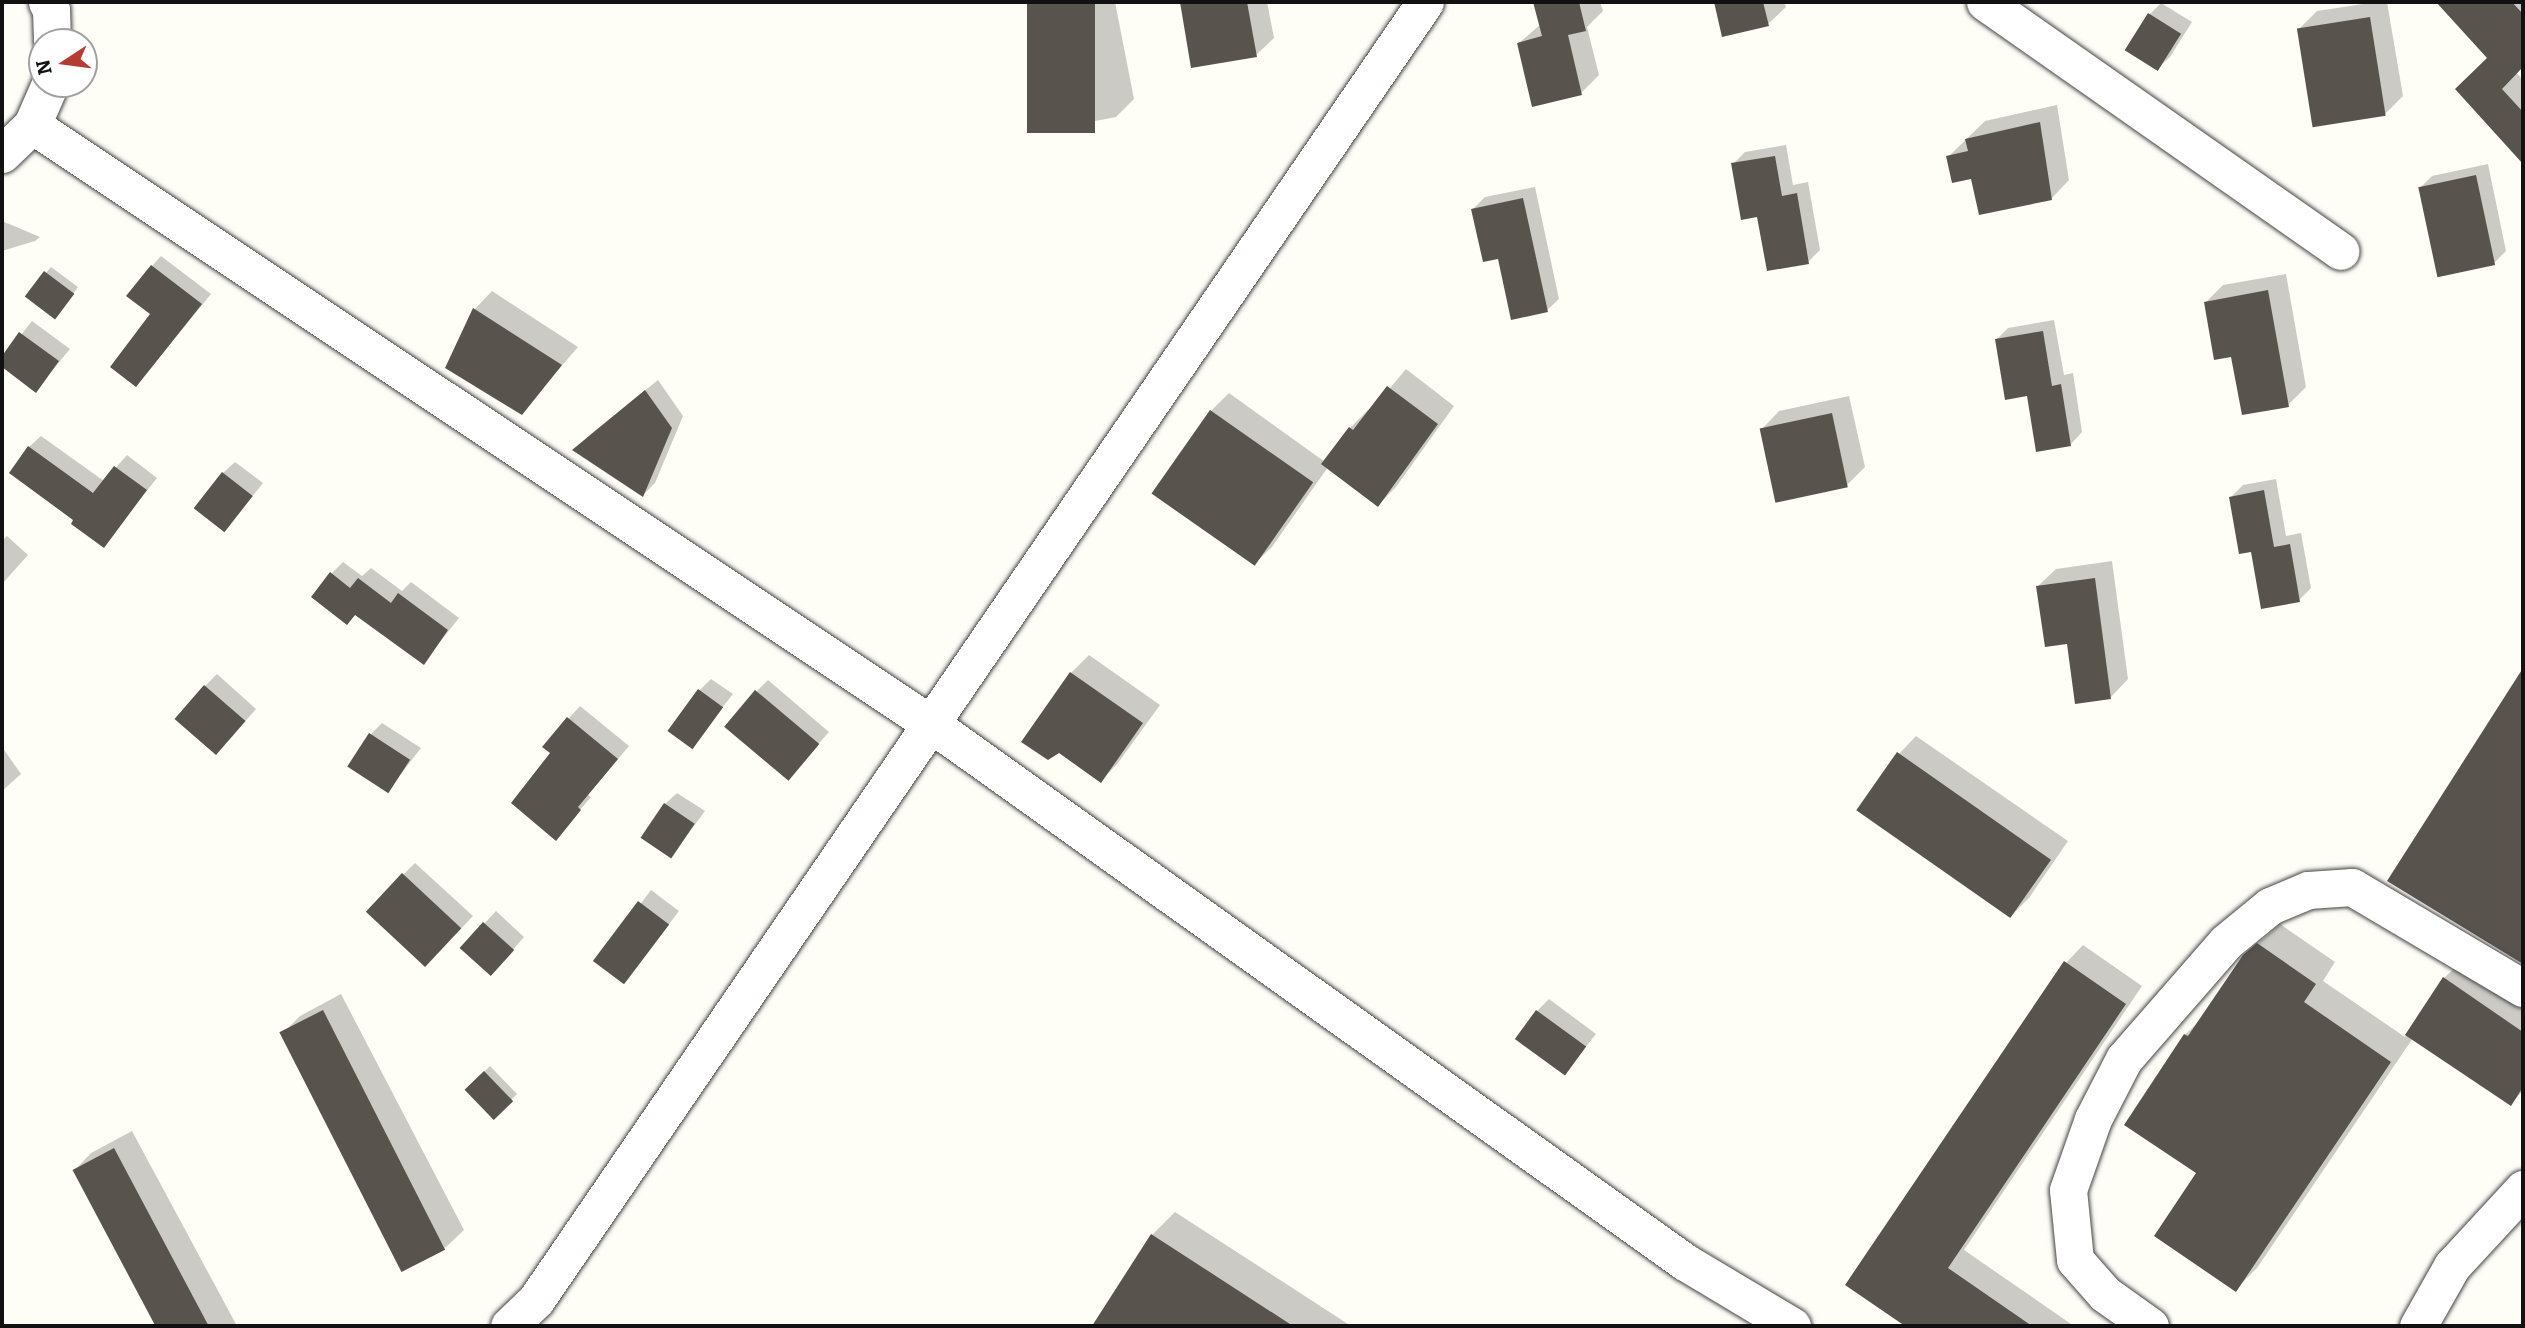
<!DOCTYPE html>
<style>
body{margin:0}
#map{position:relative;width:2525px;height:1328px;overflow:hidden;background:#fefdf6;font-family:Bitter,serif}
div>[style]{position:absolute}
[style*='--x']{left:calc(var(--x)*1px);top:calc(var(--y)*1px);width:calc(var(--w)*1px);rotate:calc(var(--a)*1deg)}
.shadow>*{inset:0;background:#0003;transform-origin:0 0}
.building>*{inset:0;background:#59534e;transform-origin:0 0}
.roads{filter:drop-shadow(0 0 2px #444) drop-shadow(0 0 2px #444)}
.minor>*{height:37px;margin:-18.5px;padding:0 18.5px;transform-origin:18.5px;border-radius:18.5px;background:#fff}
span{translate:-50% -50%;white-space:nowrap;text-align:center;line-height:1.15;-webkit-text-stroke:7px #fff;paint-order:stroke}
.frame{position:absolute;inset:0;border:4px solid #111;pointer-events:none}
.north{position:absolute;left:28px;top:28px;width:70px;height:70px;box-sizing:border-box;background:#fff;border:2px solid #a0a0a0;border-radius:50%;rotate:257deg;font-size:19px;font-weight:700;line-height:28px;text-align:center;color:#111}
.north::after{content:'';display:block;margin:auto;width:24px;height:32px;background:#b53b35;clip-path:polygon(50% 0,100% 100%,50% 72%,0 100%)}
</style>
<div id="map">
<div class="shadow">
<i style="clip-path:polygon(1029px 2px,1115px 2px,1134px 99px,1116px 117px,1054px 129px)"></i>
<i style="clip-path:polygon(1182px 2px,1267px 2px,1274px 38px,1256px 55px,1193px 66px)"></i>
<i style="clip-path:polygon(1535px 2px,1600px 2px,1603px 11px,1587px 27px,1599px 75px,1581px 93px,1519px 43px,1541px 24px)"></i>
<i style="clip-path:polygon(1715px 2px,1784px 2px,1786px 7px,1768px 24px,1724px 35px)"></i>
<i style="clip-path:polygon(2376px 2px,2387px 2px,2403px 96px,2385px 114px,2299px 29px,2317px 11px)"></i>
<i style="clip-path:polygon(2439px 2px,2523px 2px,2523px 65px,2516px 72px,2523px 80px,2523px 162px,2457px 89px,2489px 58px)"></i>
<i style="clip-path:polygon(2161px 3px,2192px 22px,2170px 57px,2158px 68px,2150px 14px)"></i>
<i style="clip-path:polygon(2057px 105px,2069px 180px,2052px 198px,1973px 177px,1948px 157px,1985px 121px)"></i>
<i style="clip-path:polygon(1786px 145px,1793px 185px,1808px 182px,1820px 250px,1808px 262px,1759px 215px,1733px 164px,1745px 152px)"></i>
<i style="clip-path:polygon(2488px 164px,2506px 251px,2494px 263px,2420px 188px,2432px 176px)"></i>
<i style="clip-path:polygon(1535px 187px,1559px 299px,1547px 310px,1500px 257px,1473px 209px,1485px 197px)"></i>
<i style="clip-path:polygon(2px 221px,40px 237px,35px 241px,2px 251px)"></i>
<i style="clip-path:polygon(161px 256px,211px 294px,145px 375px,152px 314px,152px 266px)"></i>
<i style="clip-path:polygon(51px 267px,78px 287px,61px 311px,46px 273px)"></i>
<i style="clip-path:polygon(2286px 274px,2306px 387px,2288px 405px,2233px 355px,2206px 302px,2223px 285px)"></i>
<i style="clip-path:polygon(492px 291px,578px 347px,521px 413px,447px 368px,475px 309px)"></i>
<i style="clip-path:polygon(2054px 320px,2064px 375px,2073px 373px,2082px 432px,2071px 444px,2028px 394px,1997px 339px,2008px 328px)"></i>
<i style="clip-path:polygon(32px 321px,70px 349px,36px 390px,2px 365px,2px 359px)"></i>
<i style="clip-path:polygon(1406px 369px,1454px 406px,1396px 487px,1378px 505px,1328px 467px,1272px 547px,1254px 564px,1153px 493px,1211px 411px,1229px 393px,1325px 462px,1350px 428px,1368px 410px,1370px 412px)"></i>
<i style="clip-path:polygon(658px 380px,683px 416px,655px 483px,643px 495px,586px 438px)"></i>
<i style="clip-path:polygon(1849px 396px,1865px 467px,1847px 485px,1762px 429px,1779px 411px)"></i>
<i style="clip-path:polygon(41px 436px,104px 481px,127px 455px,157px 478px,103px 546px,76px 520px,29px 447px)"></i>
<i style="clip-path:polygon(235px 462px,263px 483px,225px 530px,223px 473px)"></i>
<i style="clip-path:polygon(2276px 479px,2286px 536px,2301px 533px,2311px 588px,2299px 600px,2252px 550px,2231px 497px,2243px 485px)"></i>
<i style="clip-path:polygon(7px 536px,28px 555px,2px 584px,2px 541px)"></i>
<i style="clip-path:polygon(2112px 561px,2128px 679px,2111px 697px,2068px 642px,2038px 586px,2056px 569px)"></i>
<i style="clip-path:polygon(343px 562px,362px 576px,371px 568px,402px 591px,411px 582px,459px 618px,424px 662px,356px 614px,347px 623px,332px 573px)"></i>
<i style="clip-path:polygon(1089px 655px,1160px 705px,1118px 763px,1101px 781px,1059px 751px,1023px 741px,1071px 673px)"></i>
<i style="clip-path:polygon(217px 674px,256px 709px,228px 741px,205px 686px)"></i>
<i style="clip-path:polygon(2523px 675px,2523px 962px,2390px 880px)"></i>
<i style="clip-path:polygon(711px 679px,733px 694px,692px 746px,700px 690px)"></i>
<i style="clip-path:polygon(768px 680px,829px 732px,788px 779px,756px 692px)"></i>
<i style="clip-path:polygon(580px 706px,629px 746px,588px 795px,591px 797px,556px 838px,553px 753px,544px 746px)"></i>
<i style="clip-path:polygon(382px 723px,421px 748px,387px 792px,371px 734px)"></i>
<i style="clip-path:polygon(1916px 736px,2068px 841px,2029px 898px,2012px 915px,1899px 754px)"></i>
<i style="clip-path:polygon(2px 747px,21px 774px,2px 791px)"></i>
<i style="clip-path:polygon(677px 793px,705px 811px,672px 856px,665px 804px)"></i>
<i style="clip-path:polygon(415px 863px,473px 916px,438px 953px,403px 875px)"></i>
<i style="left:651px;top:890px;width:35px;height:90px;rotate:37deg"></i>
<i style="clip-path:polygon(496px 911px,524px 937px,502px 962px,462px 948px)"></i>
<i style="clip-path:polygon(2280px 924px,2335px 962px,2323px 981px,2405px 1037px,2444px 978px,2462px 961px,2523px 1003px,2523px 1091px,2510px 1104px,2413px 1038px,2257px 1268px,2236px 1289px,2199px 1173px,2126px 1124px,2185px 1035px,2203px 1017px,2244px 956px)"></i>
<i style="clip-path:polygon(2083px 945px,2142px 986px,1964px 1250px,2074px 1326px,1908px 1326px,1847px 1284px,2066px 963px)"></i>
<i style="clip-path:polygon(341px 994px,464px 1230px,446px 1247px,405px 1269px,282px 1034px,300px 1016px)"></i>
<i style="clip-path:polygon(1549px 999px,1596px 1034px,1565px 1073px,1537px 1011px)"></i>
<i style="left:490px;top:1066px;width:39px;height:33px;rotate:46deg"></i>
<i style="clip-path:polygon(132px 1131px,237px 1326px,158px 1326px,74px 1171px,91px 1153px)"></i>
<i style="clip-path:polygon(1175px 1212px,1348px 1324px,1346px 1326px,1094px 1326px,1152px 1235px)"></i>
</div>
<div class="building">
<i style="left:1027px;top:2px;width:68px;height:131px"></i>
<i style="clip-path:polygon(1180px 2px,1247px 2px,1257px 57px,1191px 68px)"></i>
<i style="clip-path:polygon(1533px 2px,1579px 2px,1586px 31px,1568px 35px,1582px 95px,1532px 107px,1517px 43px,1542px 36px)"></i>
<i style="clip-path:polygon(1714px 2px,1763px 2px,1769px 26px,1722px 37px)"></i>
<i style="clip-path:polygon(2436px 2px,2512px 2px,2523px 14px,2523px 67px,2502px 89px,2523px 112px,2523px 164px,2455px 89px,2487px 58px)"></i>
<i style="left:2148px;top:13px;width:39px;height:44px;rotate:32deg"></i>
<i style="left:2370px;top:17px;width:100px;height:74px;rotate:81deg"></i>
<i style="clip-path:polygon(2040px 122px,2052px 200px,1979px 215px,1971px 179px,1952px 183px,1946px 156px,1968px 151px,1965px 139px)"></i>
<i style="clip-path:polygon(1775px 156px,1782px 196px,1797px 193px,1809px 264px,1767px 271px,1757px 217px,1741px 220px,1731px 163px)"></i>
<i style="left:2476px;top:175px;width:92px;height:59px;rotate:78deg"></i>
<i style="clip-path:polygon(1523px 198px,1548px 312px,1511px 320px,1498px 259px,1483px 262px,1471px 209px)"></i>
<i style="clip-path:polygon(151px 265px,202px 304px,136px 387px,110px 367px,150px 314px,126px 296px)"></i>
<i style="left:44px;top:271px;width:38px;height:32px;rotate:37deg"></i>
<i style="clip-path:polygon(2268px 290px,2289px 407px,2242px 415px,2231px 357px,2214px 360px,2204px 302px)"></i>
<i style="clip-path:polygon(473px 308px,562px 365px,522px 415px,445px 368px)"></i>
<i style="clip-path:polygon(2043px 331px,2052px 386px,2061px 384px,2071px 446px,2036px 452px,2027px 396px,2005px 400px,1995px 339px)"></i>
<i style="clip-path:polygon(19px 332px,59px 361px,36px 393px,2px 367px,2px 356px)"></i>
<i style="clip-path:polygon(1387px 386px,1438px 424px,1378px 507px,1321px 464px,1349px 427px,1353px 430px)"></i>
<i style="clip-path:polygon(645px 390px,672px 428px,643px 497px,572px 450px)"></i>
<i style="left:1210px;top:410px;width:126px;height:102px;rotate:35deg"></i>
<i style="left:1832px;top:413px;width:76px;height:74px;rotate:78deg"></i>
<i style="clip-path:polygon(28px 446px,93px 493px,114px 466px,147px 490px,104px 548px,71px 524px,73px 520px,9px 473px)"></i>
<i style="left:222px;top:472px;width:39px;height:46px;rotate:38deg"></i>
<i style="clip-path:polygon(2264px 490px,2274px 547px,2290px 544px,2300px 602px,2261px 609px,2251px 552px,2239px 554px,2229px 497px)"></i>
<i style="clip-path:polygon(330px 572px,350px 588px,358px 578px,391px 603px,398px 593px,448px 630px,424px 665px,355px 615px,347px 625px,311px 597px)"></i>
<i style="clip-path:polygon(2095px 578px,2111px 699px,2075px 704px,2067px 644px,2045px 647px,2036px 586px)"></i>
<i style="clip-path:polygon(2523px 668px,2523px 964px,2387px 881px)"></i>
<i style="clip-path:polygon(1070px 672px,1143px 723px,1101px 783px,1059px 753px,1048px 760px,1021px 742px)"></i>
<i style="left:204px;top:685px;width:55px;height:45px;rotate:41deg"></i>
<i style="left:698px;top:689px;width:31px;height:52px;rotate:36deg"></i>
<i style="left:755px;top:690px;width:84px;height:48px;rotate:40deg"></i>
<i style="clip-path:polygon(567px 717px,618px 759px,578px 807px,581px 810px,556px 841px,511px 803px,550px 753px,542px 747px)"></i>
<i style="left:369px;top:733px;width:49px;height:40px;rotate:33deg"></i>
<i style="left:1897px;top:752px;width:188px;height:71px;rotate:35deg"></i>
<i style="left:664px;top:803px;width:37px;height:42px;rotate:34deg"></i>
<i style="left:402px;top:873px;width:81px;height:53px;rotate:43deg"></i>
<i style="left:638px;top:901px;width:39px;height:75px;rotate:37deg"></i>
<i style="left:483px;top:922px;width:42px;height:35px;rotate:42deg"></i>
<i style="clip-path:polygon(2257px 943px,2316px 984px,2304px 1002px,2391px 1062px,2236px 1292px,2154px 1236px,2196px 1173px,2124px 1125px,2184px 1034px,2188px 1036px,2243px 955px)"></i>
<i style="clip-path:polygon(2064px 961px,2126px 1004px,1948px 1268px,2032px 1326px,1905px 1326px,1845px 1285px)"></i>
<i style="clip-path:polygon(2443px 977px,2523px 1032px,2523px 1087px,2511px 1106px,2405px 1035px)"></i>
<i style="left:323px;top:1010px;width:269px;height:49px;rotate:63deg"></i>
<i style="left:1536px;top:1010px;width:62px;height:36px;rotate:36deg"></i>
<i style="left:484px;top:1071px;width:42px;height:27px;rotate:46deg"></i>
<i style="left:114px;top:1148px;width:202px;height:47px;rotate:62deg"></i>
<i style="clip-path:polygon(1151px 1234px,1293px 1326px,1092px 1326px)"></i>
</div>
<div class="roads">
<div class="minor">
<i style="--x:47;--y:2;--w:9;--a:63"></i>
<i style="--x:51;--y:10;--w:32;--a:88"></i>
<i style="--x:1985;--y:2;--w:434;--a:35"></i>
<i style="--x:32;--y:125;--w:1080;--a:33.68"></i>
<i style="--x:931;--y:724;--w:926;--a:35.51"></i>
<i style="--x:1685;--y:1262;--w:125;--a:30.9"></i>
<i style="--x:2;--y:154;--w:42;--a:-44"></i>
<i style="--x:32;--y:125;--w:45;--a:-66.3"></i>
<i style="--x:509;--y:1326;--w:37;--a:-44"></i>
<i style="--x:536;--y:1300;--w:1573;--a:-55.59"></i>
<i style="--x:2150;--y:1326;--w:55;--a:-144.6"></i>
<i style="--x:2105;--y:1294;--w:45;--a:-131.4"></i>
<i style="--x:2075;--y:1260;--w:70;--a:-95.7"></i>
<i style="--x:2068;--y:1190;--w:75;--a:-70.6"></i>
<i style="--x:2093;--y:1119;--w:68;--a:-62.7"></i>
<i style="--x:2124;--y:1059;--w:155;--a:-48.9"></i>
<i style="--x:2226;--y:942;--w:57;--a:-39.3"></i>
<i style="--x:2270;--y:906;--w:41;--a:-22.8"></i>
<i style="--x:2308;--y:890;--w:44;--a:-3.9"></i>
<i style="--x:2352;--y:887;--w:199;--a:30.6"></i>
<i style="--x:2418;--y:1326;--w:69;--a:-60.5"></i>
<i style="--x:2452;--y:1266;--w:105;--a:-47.3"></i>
</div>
</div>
<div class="frame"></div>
<div class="north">N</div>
</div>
